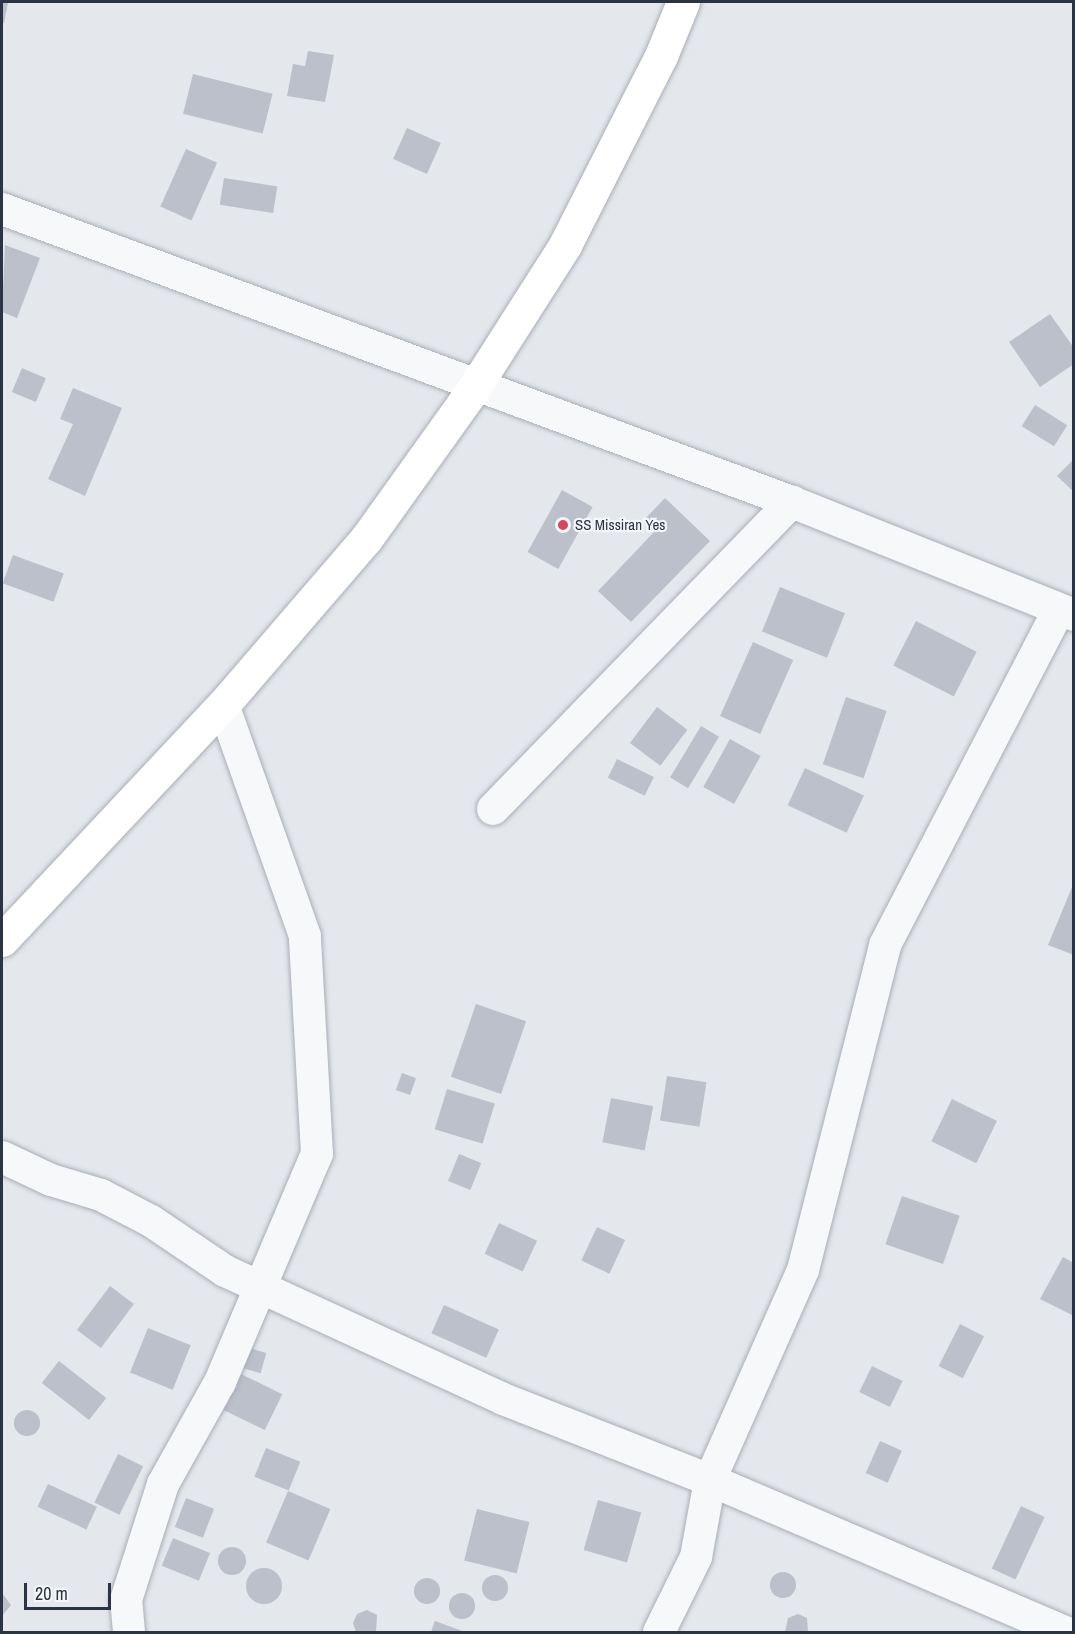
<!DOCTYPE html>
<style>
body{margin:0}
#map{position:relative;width:1075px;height:1634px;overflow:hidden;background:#e4e7ec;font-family:"Archivo Narrow",sans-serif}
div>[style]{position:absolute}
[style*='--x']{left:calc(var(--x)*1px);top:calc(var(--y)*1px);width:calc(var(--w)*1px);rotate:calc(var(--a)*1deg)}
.building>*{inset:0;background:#bbc0ca;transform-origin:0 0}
.round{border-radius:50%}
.roads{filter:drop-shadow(0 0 2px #a9aeb7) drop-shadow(0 0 2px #a9aeb7)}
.minor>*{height:32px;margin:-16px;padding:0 16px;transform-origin:16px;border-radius:16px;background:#f7f8fa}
.secondary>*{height:33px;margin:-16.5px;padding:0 16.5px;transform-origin:16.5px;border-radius:16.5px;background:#fff}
.dots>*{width:16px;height:16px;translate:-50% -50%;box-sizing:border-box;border:3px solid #f4f6f9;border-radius:50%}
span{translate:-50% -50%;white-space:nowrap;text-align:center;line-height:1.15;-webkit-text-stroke:4.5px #f4f6f9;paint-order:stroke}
.poi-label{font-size:15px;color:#2b3445}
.left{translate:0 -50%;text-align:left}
.frame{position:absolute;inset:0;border:3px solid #2b3445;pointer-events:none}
.scale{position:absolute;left:24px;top:1583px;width:87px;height:27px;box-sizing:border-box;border:3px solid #2b3445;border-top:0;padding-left:8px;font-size:18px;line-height:21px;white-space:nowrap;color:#2b3445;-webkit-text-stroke:4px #f4f6f9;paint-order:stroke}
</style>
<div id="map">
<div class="building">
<i style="clip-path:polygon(2px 2px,8px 2px,4px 23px,2px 23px)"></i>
<i style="clip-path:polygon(308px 51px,334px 55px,325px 102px,287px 96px,293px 64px,305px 66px)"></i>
<i style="left:193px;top:74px;width:82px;height:41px;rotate:14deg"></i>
<i style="left:407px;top:128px;width:37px;height:34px;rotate:24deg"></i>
<i style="left:186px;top:149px;width:34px;height:63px;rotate:24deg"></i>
<i style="left:224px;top:178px;width:54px;height:27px;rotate:9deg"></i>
<i style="clip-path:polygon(5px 245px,40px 258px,17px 318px,2px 312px)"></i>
<i style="clip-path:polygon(1050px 314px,1074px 348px,1074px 364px,1040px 387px,1009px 342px)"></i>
<i style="left:22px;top:368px;width:26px;height:26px;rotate:23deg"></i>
<i style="clip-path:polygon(73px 388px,122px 408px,85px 496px,48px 479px,73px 424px,60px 419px)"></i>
<i style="left:1035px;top:405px;width:38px;height:25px;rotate:32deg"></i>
<i style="clip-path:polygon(1074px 459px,1074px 492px,1057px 476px)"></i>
<i style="left:562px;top:490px;width:35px;height:71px;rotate:29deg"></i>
<i style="clip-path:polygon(665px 498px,710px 541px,631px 622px,598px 591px,655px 531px,644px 520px)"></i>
<i style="left:13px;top:555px;width:54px;height:30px;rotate:20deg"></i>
<i style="left:780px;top:587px;width:70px;height:48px;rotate:22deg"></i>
<i style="left:916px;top:621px;width:68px;height:50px;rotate:27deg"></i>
<i style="left:753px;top:642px;width:44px;height:81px;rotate:24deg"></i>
<i style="left:846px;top:697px;width:43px;height:71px;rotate:19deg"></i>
<i style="left:657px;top:707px;width:38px;height:45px;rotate:37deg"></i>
<i style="left:701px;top:726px;width:21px;height:60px;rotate:31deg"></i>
<i style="left:730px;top:739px;width:35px;height:55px;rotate:29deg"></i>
<i style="left:617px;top:759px;width:41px;height:21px;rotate:26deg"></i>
<i style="left:805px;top:768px;width:65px;height:41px;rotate:25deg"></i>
<i style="clip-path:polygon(1073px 885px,1074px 885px,1074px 955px,1048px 945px)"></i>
<i style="left:476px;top:1004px;width:53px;height:77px;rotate:19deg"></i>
<i style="left:402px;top:1073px;width:15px;height:18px;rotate:20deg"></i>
<i style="left:667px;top:1076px;width:40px;height:45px;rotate:9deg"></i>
<i style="left:447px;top:1089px;width:50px;height:42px;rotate:17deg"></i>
<i style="left:611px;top:1098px;width:43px;height:45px;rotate:11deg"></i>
<i style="left:952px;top:1099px;width:50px;height:47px;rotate:26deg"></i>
<i style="left:459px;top:1154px;width:24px;height:29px;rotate:22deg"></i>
<i style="left:902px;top:1196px;width:61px;height:51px;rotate:19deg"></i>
<i style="left:499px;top:1223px;width:42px;height:34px;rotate:25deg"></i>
<i style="left:597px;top:1227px;width:31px;height:37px;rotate:25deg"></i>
<i style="clip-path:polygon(1063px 1257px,1074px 1263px,1074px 1316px,1040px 1299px)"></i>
<i style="left:110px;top:1286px;width:30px;height:55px;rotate:37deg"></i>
<i style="left:444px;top:1305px;width:60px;height:31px;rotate:24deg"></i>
<i style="left:960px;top:1324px;width:27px;height:47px;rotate:27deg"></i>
<i style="left:148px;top:1328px;width:46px;height:48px;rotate:22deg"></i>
<i style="left:249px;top:1348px;width:18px;height:21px;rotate:16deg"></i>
<i style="left:59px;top:1361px;width:60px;height:28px;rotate:38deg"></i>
<i style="left:872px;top:1366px;width:34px;height:29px;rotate:26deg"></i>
<i style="left:241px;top:1374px;width:46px;height:40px;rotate:26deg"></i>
<i class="round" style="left:14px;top:1410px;width:26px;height:26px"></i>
<i style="left:880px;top:1441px;width:24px;height:35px;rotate:24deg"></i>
<i style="left:266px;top:1448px;width:37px;height:31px;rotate:22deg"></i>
<i style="left:118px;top:1454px;width:28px;height:54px;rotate:26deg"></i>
<i style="left:48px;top:1484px;width:54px;height:25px;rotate:25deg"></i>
<i style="left:288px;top:1491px;width:46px;height:56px;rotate:23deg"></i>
<i style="left:186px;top:1498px;width:30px;height:31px;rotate:21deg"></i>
<i style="left:598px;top:1500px;width:45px;height:52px;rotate:16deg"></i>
<i style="left:1021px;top:1506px;width:26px;height:69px;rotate:25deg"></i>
<i style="left:477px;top:1509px;width:54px;height:53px;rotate:14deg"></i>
<i style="left:173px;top:1538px;width:40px;height:30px;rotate:22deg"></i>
<i class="round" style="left:218px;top:1547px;width:28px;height:28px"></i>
<i class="round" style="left:246px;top:1568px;width:36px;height:36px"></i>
<i class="round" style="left:770px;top:1572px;width:26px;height:26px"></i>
<i class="round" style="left:482px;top:1575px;width:26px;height:26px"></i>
<i class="round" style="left:414px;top:1578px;width:26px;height:26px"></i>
<i style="clip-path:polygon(2px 1593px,11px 1605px,2px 1616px)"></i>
<i class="round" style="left:449px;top:1593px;width:26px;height:26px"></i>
<i style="clip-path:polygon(367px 1610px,377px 1615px,376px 1632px,356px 1632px,353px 1623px,357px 1614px)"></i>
<i style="clip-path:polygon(798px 1614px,807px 1618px,808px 1632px,785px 1632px,788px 1618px)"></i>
<i style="clip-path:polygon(435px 1621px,465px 1632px,431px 1632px)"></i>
</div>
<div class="roads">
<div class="minor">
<i style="--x:2;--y:209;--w:843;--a:20.35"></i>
<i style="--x:792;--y:502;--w:304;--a:21.8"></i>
<i style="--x:493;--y:809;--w:429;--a:-45.8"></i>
<i style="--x:2;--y:1157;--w:54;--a:25.1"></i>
<i style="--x:51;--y:1180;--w:52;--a:16.7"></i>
<i style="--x:101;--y:1195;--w:56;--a:27.5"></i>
<i style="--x:151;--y:1221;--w:89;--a:34"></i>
<i style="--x:225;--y:1271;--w:306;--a:24.7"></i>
<i style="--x:503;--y:1399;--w:222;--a:21.4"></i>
<i style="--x:710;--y:1480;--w:386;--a:23.2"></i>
<i style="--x:129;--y:1632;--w:32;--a:-95"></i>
<i style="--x:126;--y:1600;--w:122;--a:-72.3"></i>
<i style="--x:163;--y:1484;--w:117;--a:-60.8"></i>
<i style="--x:220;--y:1382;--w:248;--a:-67"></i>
<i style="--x:317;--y:1154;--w:218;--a:-93.2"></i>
<i style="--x:305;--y:936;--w:245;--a:-109.5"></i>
<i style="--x:659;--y:1632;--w:84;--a:-63.7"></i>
<i style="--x:696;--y:1557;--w:78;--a:-79.7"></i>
<i style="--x:710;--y:1480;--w:230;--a:-66.1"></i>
<i style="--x:803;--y:1270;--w:335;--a:-75.8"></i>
<i style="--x:885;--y:945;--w:377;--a:-62.6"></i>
</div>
<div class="secondary">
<i style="--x:2;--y:940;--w:323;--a:-46.8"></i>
<i style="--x:223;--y:705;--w:219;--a:-49.3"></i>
<i style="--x:366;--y:539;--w:186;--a:-54.4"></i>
<i style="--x:474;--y:388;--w:169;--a:-57.5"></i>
<i style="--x:565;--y:245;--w:212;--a:-63.1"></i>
<i style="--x:661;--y:56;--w:58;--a:-67.8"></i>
</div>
</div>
<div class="dots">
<i style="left:563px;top:525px;background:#d1495b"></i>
</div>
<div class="poi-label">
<span class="left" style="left:575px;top:525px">SS Missiran Yes</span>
</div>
<div class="frame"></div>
<div class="scale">20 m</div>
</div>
